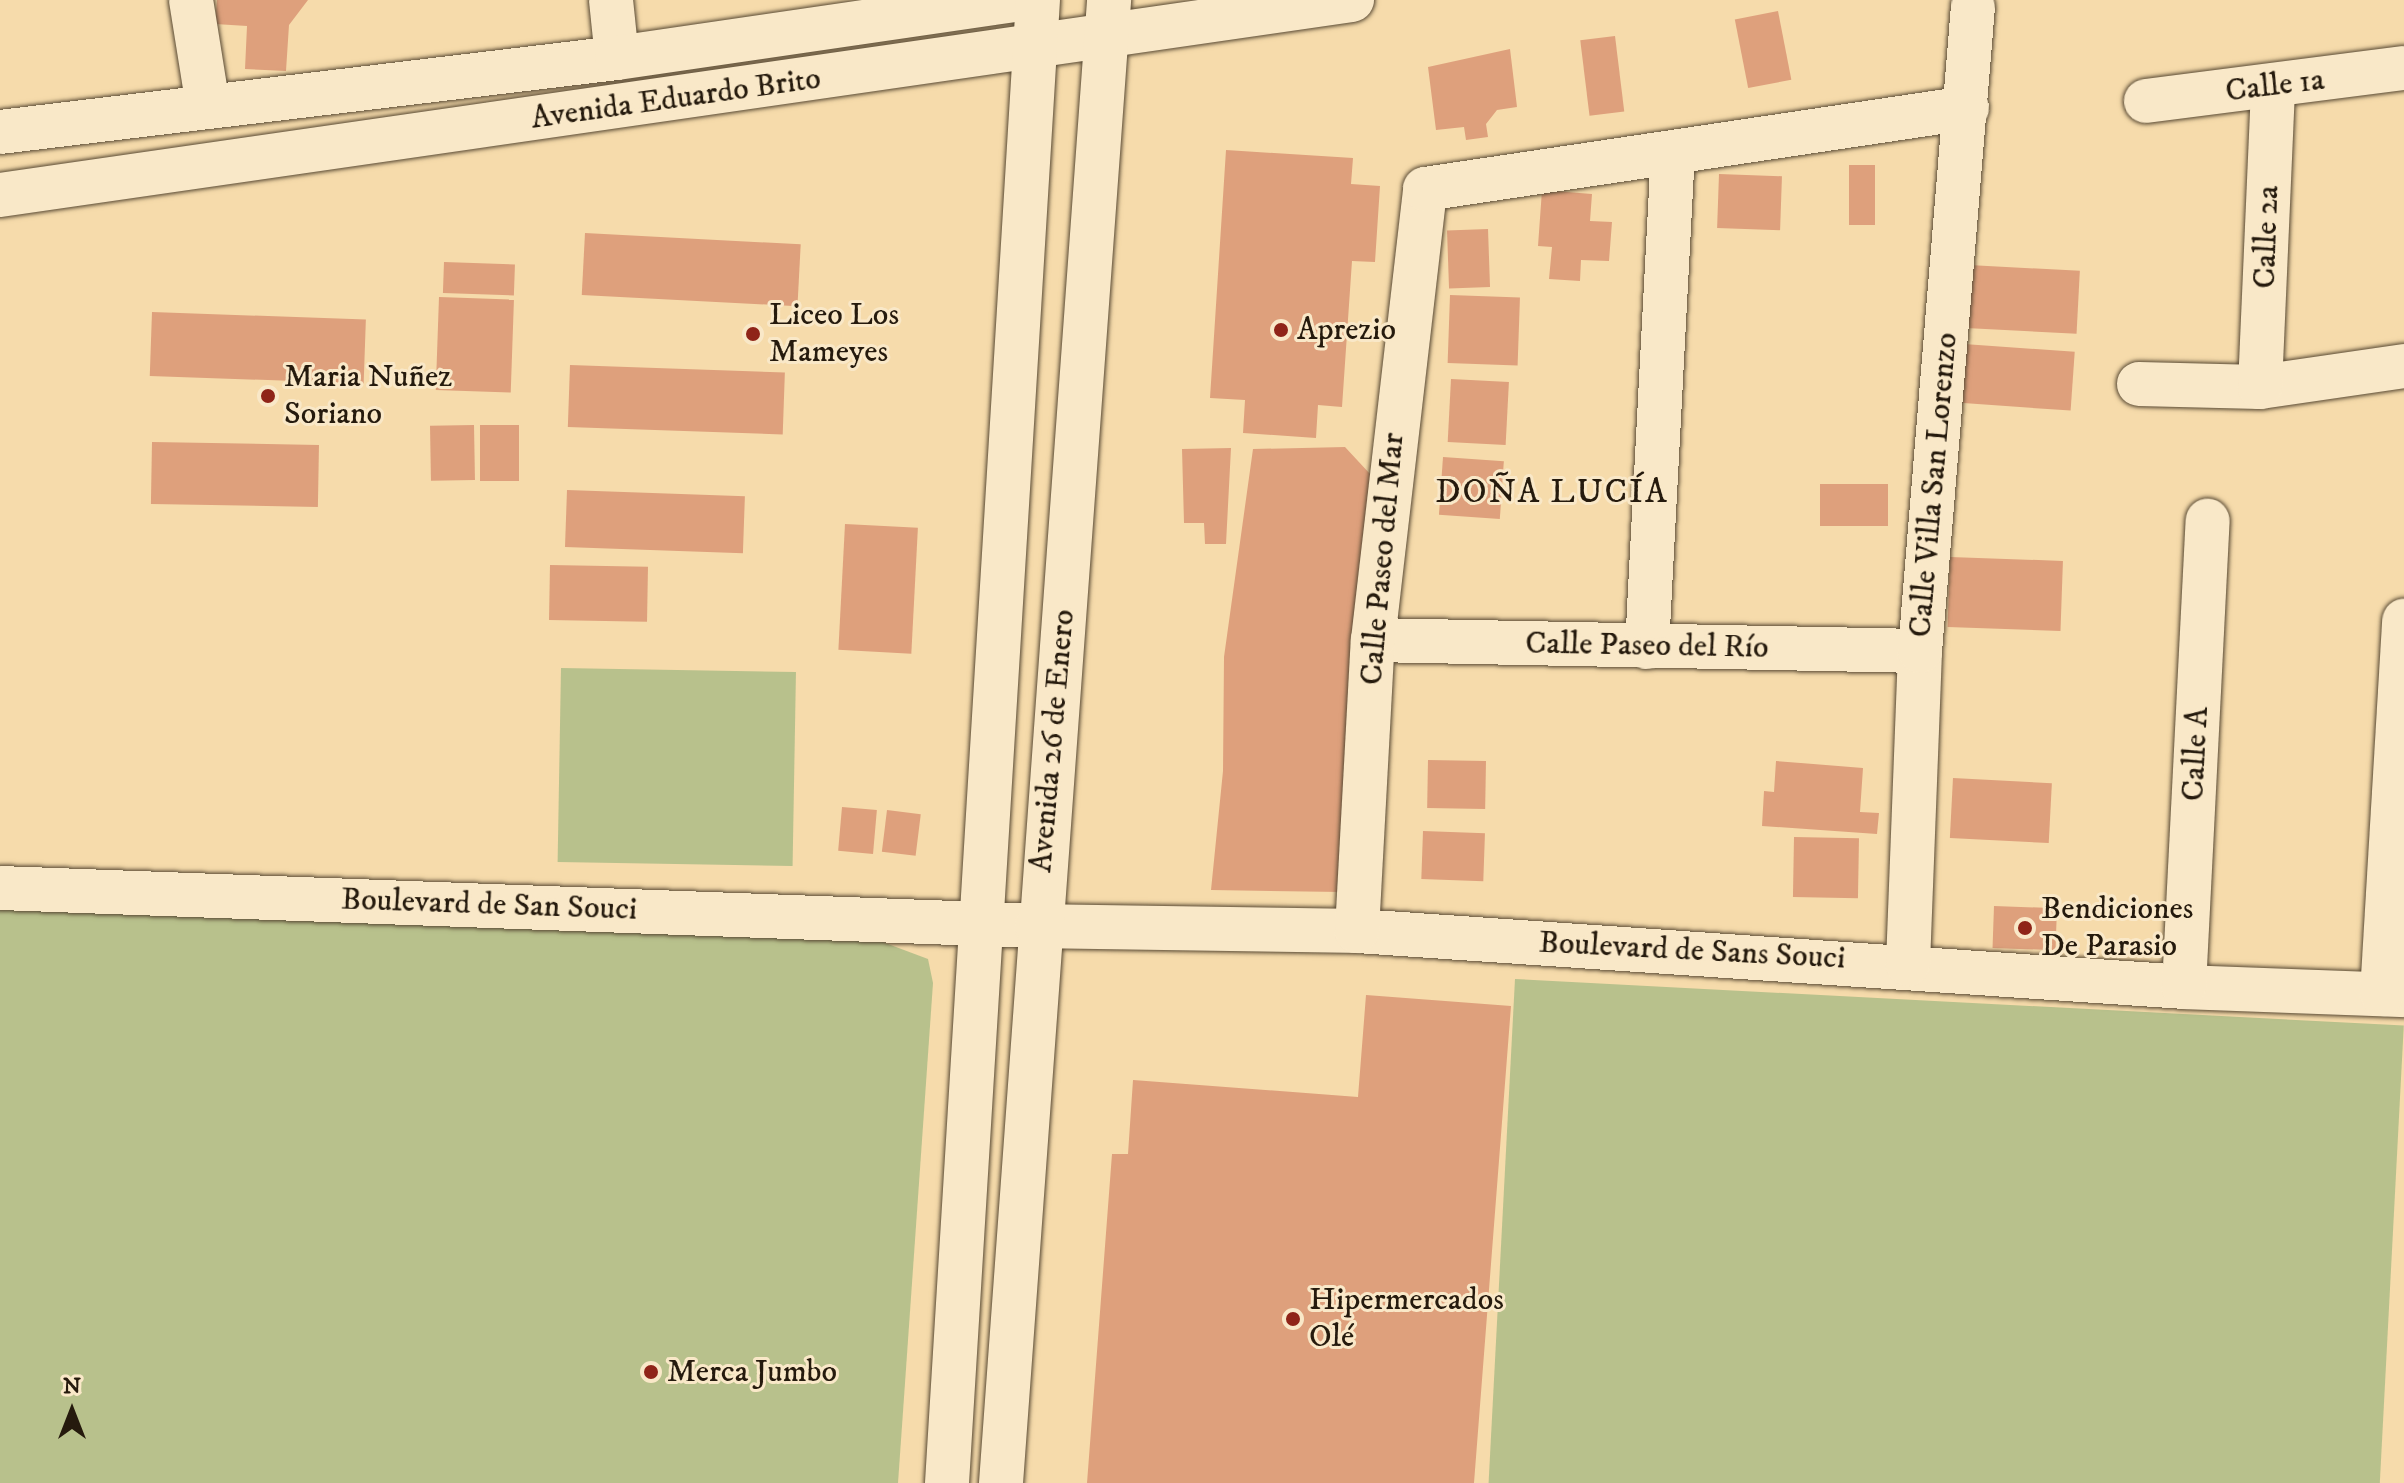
<!DOCTYPE html>
<meta charset="utf-8">
<style>
body{margin:0}
#map{position:relative;width:2404px;height:1483px;overflow:hidden;background:#f6dbab;font-family:"IM FELL DW Pica",serif}
div>[style]{position:absolute}
[style*='--x']{left:calc(var(--x)*1px);top:calc(var(--y)*1px);width:calc(var(--w)*1px);rotate:calc(var(--a)*1deg)}
.green>*{inset:0;background:#b8c18c;transform-origin:0 0}
.building>*{inset:0;background:#dea07c;transform-origin:0 0}
.roads{filter:drop-shadow(0 0 2px #594a34) drop-shadow(0 0 2px #594a34)}
.minor>*{height:44px;margin:-22px;padding:0 22px;transform-origin:22px;border-radius:22px;background:#f9e8c8}
.dots>*{width:22px;height:22px;translate:-50% -50%;box-sizing:border-box;border:4px solid #f9e8c8;border-radius:50%}
span{translate:-50% -50%;white-space:nowrap;text-align:center;line-height:1.15;-webkit-text-stroke:6px #f9e8c8;paint-order:stroke}
.street-label{font-size:32px;color:#251a0d}
.poi-label{font-size:32px;color:#251a0d}
.left{translate:0 -50%;text-align:left}
.neighbourhood-label{font-size:34px;color:#251a0d;letter-spacing:2px}
.north{position:absolute;left:32px;top:1371px;width:80px;height:80px;-webkit-text-stroke:6px #f9e8c8;paint-order:stroke;rotate:0deg;font-size:22px;font-weight:700;line-height:32px;text-align:center;color:#251a0d}
.north::after{content:'';display:block;margin:auto;width:28px;height:36px;background:#251a0d;clip-path:polygon(50% 0,100% 100%,50% 72%,0 100%)}
</style>
<div id="map">
<div class="green">
<i style="left:561px;top:668px;width:235px;height:194px;rotate:1deg"></i>
<i style="clip-path:polygon(0 907px,880px 941px,928px 959px,933px 983px,898px 1483px,0 1483px)"></i>
<i style="left:1515px;top:979px;width:890px;height:506px;rotate:3deg"></i>
</div>
<div class="building">
<i style="clip-path:polygon(217px 0,308px 0,289px 25px,286px 71px,245px 69px,247px 26px,215px 24px)"></i>
<i style="left:1778px;top:11px;width:70px;height:44px;rotate:79deg"></i>
<i style="left:1615px;top:36px;width:76px;height:35px;rotate:83deg"></i>
<i style="clip-path:polygon(1510px 49px,1517px 107px,1497px 110px,1486px 124px,1488px 137px,1466px 140px,1464px 127px,1436px 130px,1428px 67px)"></i>
<i style="clip-path:polygon(1226px 150px,1353px 158px,1351px 184px,1380px 186px,1375px 262px,1352px 261px,1342px 407px,1318px 405px,1316px 438px,1243px 433px,1245px 400px,1210px 398px)"></i>
<i style="left:1849px;top:165px;width:26px;height:60px"></i>
<i style="left:1719px;top:174px;width:63px;height:54px;rotate:2deg"></i>
<i style="clip-path:polygon(1542px 190px,1592px 194px,1590px 221px,1612px 222px,1609px 261px,1581px 260px,1580px 281px,1549px 279px,1552px 247px,1538px 246px)"></i>
<i style="left:1488px;top:229px;width:58px;height:41px;rotate:88deg"></i>
<i style="left:585px;top:233px;width:216px;height:62px;rotate:3deg"></i>
<i style="left:444px;top:262px;width:71px;height:31px;rotate:2deg"></i>
<i style="left:1969px;top:265px;width:111px;height:63px;rotate:3deg"></i>
<i style="left:1450px;top:295px;width:70px;height:68px;rotate:2deg"></i>
<i style="left:439px;top:297px;width:75px;height:93px;rotate:2deg"></i>
<i style="left:152px;top:312px;width:214px;height:64px;rotate:2deg"></i>
<i style="left:1964px;top:344px;width:111px;height:59px;rotate:4deg"></i>
<i style="left:570px;top:365px;width:215px;height:62px;rotate:2deg"></i>
<i style="left:1451px;top:379px;width:58px;height:63px;rotate:3deg"></i>
<i style="left:474px;top:425px;width:55px;height:44px;rotate:89deg"></i>
<i style="left:480px;top:425px;width:39px;height:56px"></i>
<i style="left:152px;top:442px;width:167px;height:62px;rotate:1deg"></i>
<i style="clip-path:polygon(1345px 447px,1371px 475px,1342px 892px,1211px 890px,1223px 771px,1224px 657px,1253px 449px)"></i>
<i style="clip-path:polygon(1231px 448px,1226px 544px,1205px 544px,1204px 523px,1184px 523px,1182px 449px)"></i>
<i style="left:1443px;top:457px;width:61px;height:58px;rotate:4deg"></i>
<i style="left:1820px;top:484px;width:68px;height:42px"></i>
<i style="left:567px;top:490px;width:178px;height:57px;rotate:2deg"></i>
<i style="left:845px;top:524px;width:73px;height:126px;rotate:3deg"></i>
<i style="left:1950px;top:557px;width:113px;height:70px;rotate:2deg"></i>
<i style="left:550px;top:565px;width:98px;height:55px;rotate:1deg"></i>
<i style="left:1428px;top:760px;width:58px;height:48px;rotate:1deg"></i>
<i style="clip-path:polygon(1776px 761px,1863px 768px,1860px 812px,1879px 813px,1877px 834px,1762px 826px,1764px 791px,1774px 792px)"></i>
<i style="left:1953px;top:778px;width:99px;height:60px;rotate:3deg"></i>
<i style="left:842px;top:807px;width:35px;height:44px;rotate:5deg"></i>
<i style="left:887px;top:810px;width:34px;height:42px;rotate:7deg"></i>
<i style="left:1423px;top:831px;width:62px;height:48px;rotate:2deg"></i>
<i style="left:1794px;top:837px;width:65px;height:60px;rotate:1deg"></i>
<i style="left:1994px;top:906px;width:63px;height:42px;rotate:2deg"></i>
<i style="clip-path:polygon(1366px 995px,1511px 1006px,1474px 1483px,1087px 1483px,1112px 1154px,1128px 1154px,1133px 1080px,1358px 1097px)"></i>
</div>
<div class="roads">
<div class="minor">
<i style="--x:191;--y:0;--w:107;--a:80.9"></i>
<i style="--x:611;--y:0;--w:58;--a:84.1"></i>
<i style="--x:2146;--y:101;--w:260;--a:-7.3"></i>
<i style="--x:0;--y:132;--w:621;--a:-6.84"></i>
<i style="--x:617;--y:58;--w:400;--a:-8.3"></i>
<i style="--x:0;--y:195;--w:1366;--a:-8.21"></i>
<i style="--x:2139;--y:384;--w:121;--a:1.4"></i>
<i style="--x:2260;--y:387;--w:146;--a:-8.3"></i>
<i style="--x:2260;--y:387;--w:300;--a:-87.5"></i>
<i style="--x:1373;--y:640;--w:547;--a:1.15"></i>
<i style="--x:1647;--y:647;--w:494;--a:-87"></i>
<i style="--x:0;--y:888;--w:1038;--a:2.1"></i>
<i style="--x:1037;--y:926;--w:320;--a:0.9"></i>
<i style="--x:1357;--y:931;--w:829;--a:3.87"></i>
<i style="--x:2184;--y:987;--w:220;--a:2.1"></i>
<i style="--x:1357;--y:931;--w:291;--a:-86.9"></i>
<i style="--x:1373;--y:640;--w:454;--a:-83.4"></i>
<i style="--x:1425;--y:189;--w:548;--a:-8.5"></i>
<i style="--x:1908;--y:964;--w:313;--a:-87.8"></i>
<i style="--x:1920;--y:651;--w:646;--a:-85.3"></i>
<i style="--x:2184;--y:987;--w:467;--a:-87.1"></i>
<i style="--x:2382;--y:994;--w:374;--a:-86.6"></i>
<i style="--x:947;--y:1483;--w:1486;--a:-86.49"></i>
<i style="--x:1001;--y:1483;--w:1487;--a:-85.83"></i>
</div>
</div>
<div class="dots">
<i style="left:1281px;top:330px;background:#8f2418"></i>
<i style="left:753px;top:334px;background:#8f2418"></i>
<i style="left:268px;top:396px;background:#8f2418"></i>
<i style="left:2025px;top:928px;background:#8f2418"></i>
<i style="left:1293px;top:1319px;background:#8f2418"></i>
<i style="left:651px;top:1372px;background:#8f2418"></i>
</div>
<div class="street-label">
<span style="left:2275px;top:86px;rotate:-7deg">Calle 1a</span>
<span style="left:676px;top:99px;rotate:-8deg">Avenida Eduardo Brito</span>
<span style="left:2267px;top:237px;rotate:-88deg">Calle 2a</span>
<span style="left:1934px;top:485px;rotate:-85deg">Calle Villa San Lorenzo</span>
<span style="left:1383px;top:559px;rotate:-85deg">Calle Paseo del Mar</span>
<span style="left:1647px;top:646px;rotate:1deg">Calle Paseo del Río</span>
<span style="left:1053px;top:741px;rotate:-85deg">Avenida 26 de Enero</span>
<span style="left:2196px;top:754px;rotate:-87deg">Calle A</span>
<span style="left:489px;top:905px;rotate:2deg">Boulevard de San Souci</span>
<span style="left:1692px;top:951px;rotate:3deg">Boulevard de Sans Souci</span>
</div>
<div class="poi-label">
<span class="left" style="left:769px;top:334px">Liceo Los<br>Mameyes</span>
<span class="left" style="left:1297px;top:330px">Aprezio</span>
<span class="left" style="left:284px;top:396px">Maria Nuñez<br>Soriano</span>
<span class="left" style="left:2041px;top:928px">Bendiciones<br>De Parasio</span>
<span class="left" style="left:1309px;top:1319px">Hipermercados<br>Olé</span>
<span class="left" style="left:667px;top:1372px">Merca Jumbo</span>
</div>
<div class="neighbourhood-label">
<span style="left:1552px;top:493px">DOÑA LUCÍA</span>
</div>
<div class="north">N</div>
</div>
